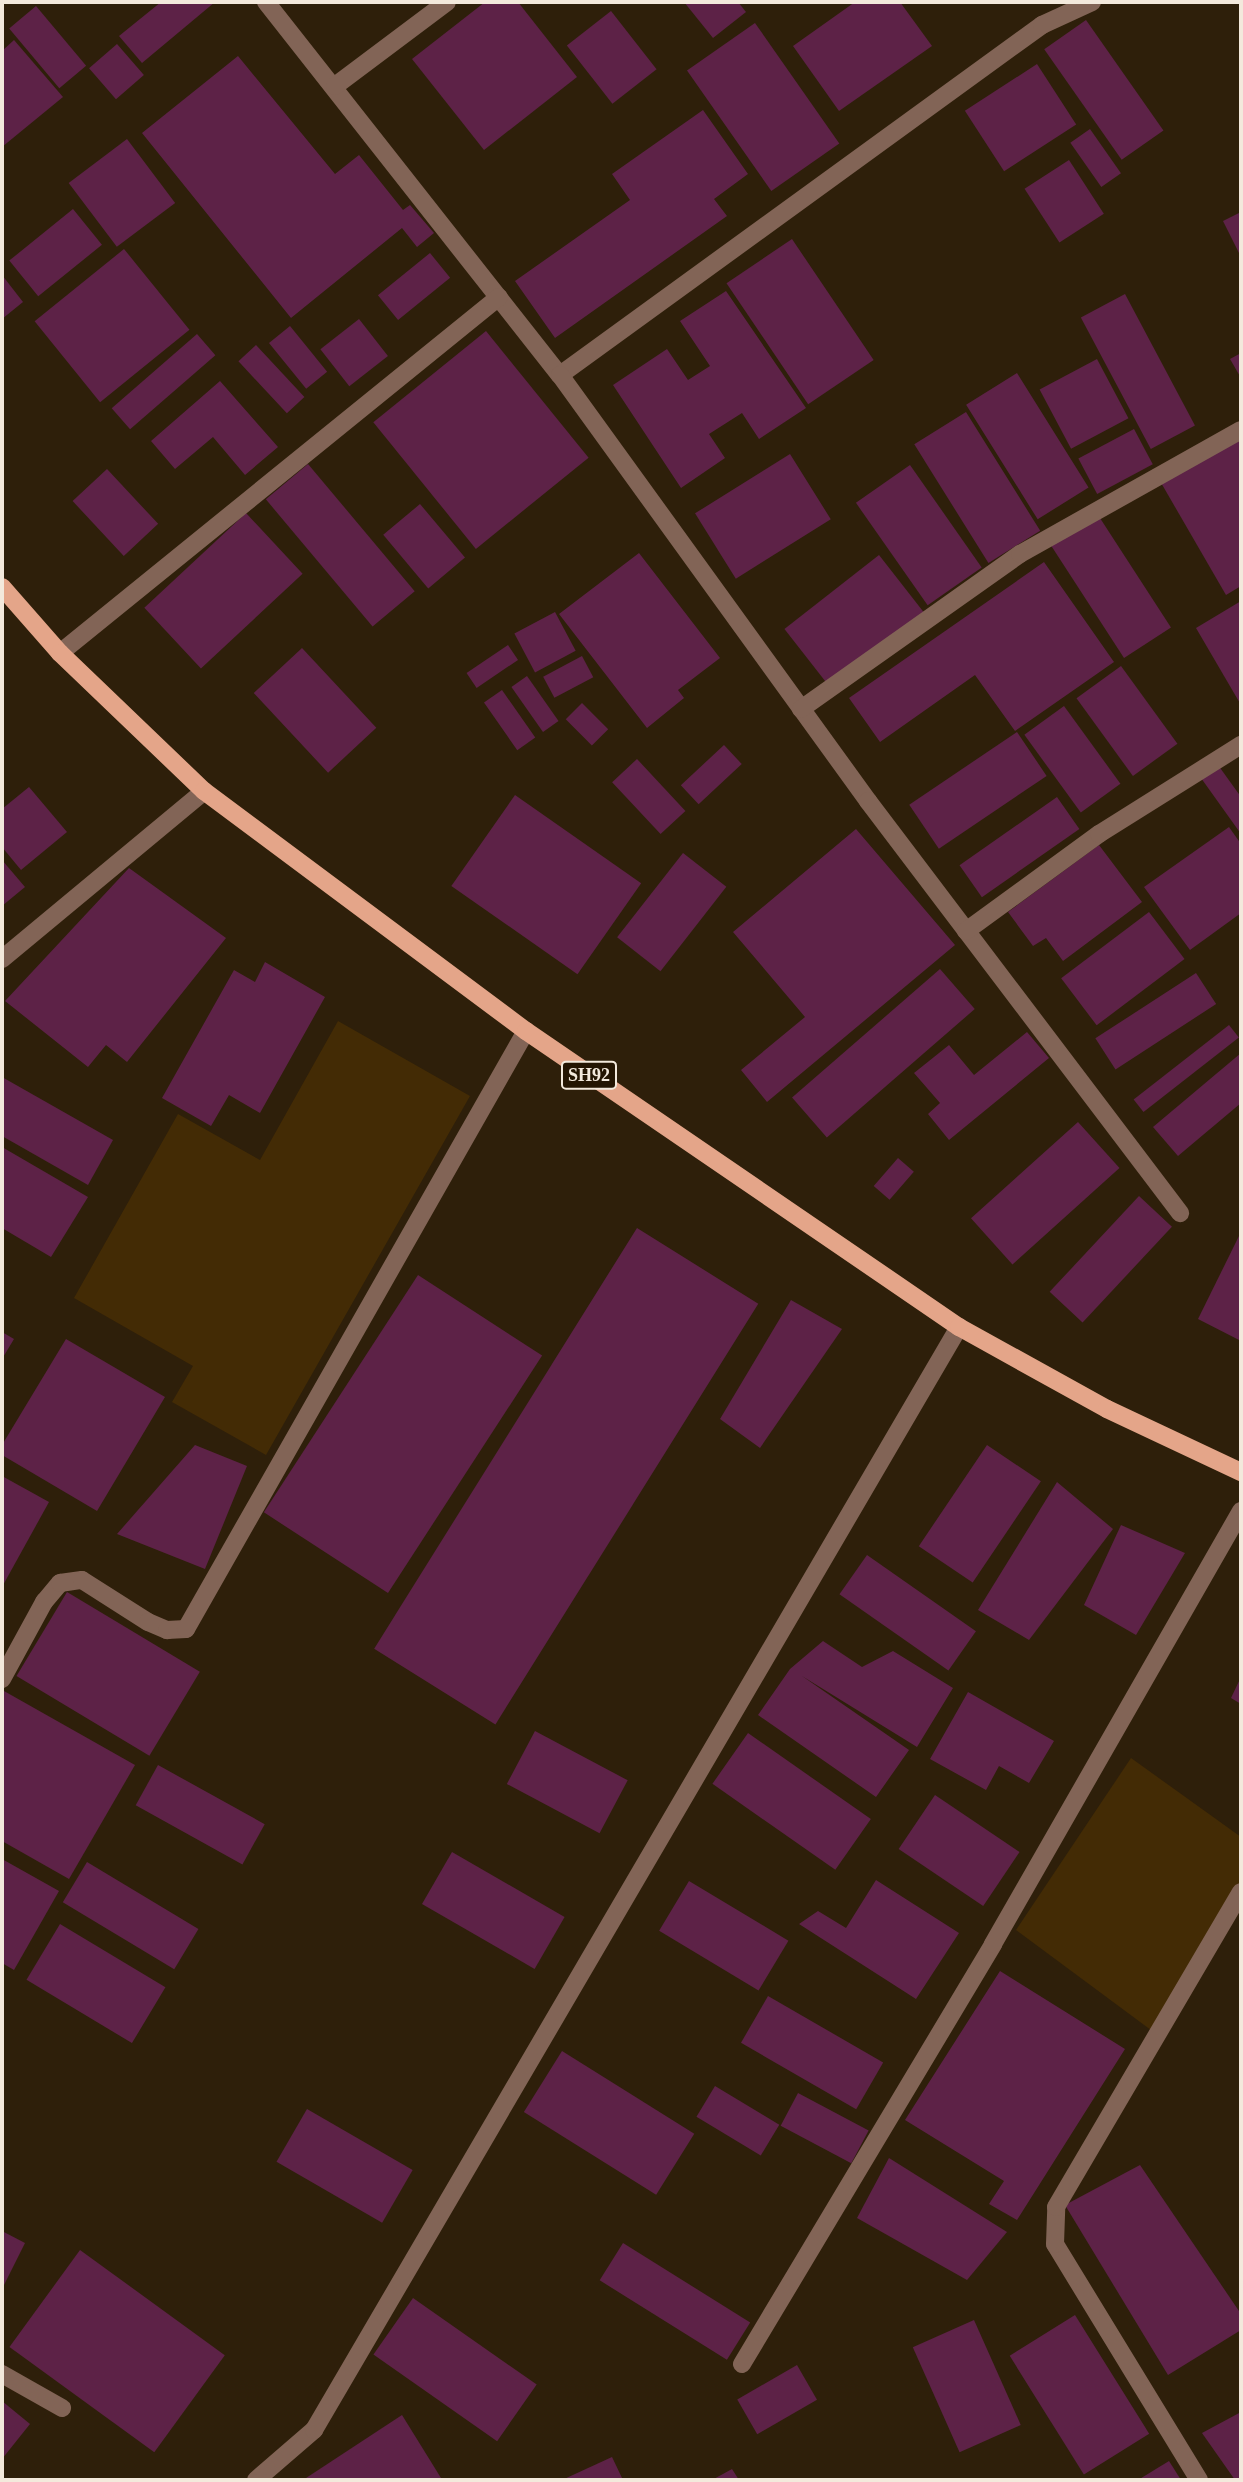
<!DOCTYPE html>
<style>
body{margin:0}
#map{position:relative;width:1243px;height:2482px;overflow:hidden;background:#2e1f0a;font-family:"Times New Roman",serif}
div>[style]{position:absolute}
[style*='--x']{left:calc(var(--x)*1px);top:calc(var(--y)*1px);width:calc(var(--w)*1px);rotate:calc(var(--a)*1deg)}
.green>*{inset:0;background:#432b05}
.building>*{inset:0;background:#5d2247;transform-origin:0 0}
.minor>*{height:18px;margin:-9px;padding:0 9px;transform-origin:9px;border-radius:9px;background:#826456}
.primary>*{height:18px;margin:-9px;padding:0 9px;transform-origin:9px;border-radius:9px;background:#e4a589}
span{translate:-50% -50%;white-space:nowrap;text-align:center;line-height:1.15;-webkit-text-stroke:5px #241502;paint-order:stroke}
.shield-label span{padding:2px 5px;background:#241502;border:2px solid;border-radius:5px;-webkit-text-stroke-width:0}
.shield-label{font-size:18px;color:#f3e9dc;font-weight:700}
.frame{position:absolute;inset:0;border:4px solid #f3e9dc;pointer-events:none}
</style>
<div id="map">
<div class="green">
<i style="clip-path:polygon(338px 1021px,470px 1096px,266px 1455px,172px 1402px,193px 1366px,74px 1298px,178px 1114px,260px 1160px)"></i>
<i style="clip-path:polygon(1131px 1758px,1241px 1837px,1241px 1902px,1159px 2036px,1016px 1930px)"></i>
</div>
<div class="building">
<i style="clip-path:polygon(161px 2px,215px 2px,142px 63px,119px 36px)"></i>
<i style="clip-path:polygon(485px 2px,518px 2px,577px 77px,484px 150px,412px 59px)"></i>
<i style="clip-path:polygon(684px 2px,738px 2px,746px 12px,713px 38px)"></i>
<i style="clip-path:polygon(855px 2px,900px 2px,932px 46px,839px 111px,793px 46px)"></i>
<i style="left:36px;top:6px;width:78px;height:35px;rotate:50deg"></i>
<i style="left:611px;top:11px;width:74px;height:56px;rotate:52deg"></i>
<i style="left:1086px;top:20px;width:135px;height:51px;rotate:55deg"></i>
<i style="left:755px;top:23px;width:147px;height:83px;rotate:55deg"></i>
<i style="clip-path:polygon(14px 40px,63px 97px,2px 147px,2px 51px)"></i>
<i style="left:117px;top:44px;width:41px;height:37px;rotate:49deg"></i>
<i style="clip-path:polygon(238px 56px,335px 174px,359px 155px,403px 210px,410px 205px,434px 233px,417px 247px,402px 228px,291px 318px,142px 133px)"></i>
<i style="left:1037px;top:64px;width:72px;height:86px;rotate:57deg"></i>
<i style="clip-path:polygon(703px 110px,748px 174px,714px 199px,727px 216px,555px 338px,515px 281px,630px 200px,612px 174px)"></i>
<i style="left:1090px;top:129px;width:54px;height:24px;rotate:55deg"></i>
<i style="left:127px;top:139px;width:80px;height:73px;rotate:53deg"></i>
<i style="left:1069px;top:160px;width:64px;height:53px;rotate:57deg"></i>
<i style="left:73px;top:209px;width:46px;height:82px;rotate:51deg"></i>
<i style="clip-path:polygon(1241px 212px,1241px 257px,1223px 221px)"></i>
<i style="left:792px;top:239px;width:146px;height:79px;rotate:56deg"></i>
<i style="left:124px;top:249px;width:104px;height:115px;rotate:51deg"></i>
<i style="left:430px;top:253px;width:32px;height:67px;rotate:51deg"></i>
<i style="clip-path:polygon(2px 275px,23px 302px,2px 319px)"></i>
<i style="clip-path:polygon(726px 291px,806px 408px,759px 439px,742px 413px,709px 434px,725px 458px,681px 488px,613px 385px,667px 349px,688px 380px,710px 366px,680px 321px)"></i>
<i style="left:1125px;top:294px;width:149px;height:50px;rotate:62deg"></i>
<i style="left:359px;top:319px;width:47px;height:49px;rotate:52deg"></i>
<i style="left:290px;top:326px;width:59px;height:27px;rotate:51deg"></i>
<i style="left:486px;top:331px;width:163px;height:145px;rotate:51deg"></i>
<i style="left:197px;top:334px;width:28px;height:113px;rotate:49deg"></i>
<i style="left:256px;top:345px;width:71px;height:24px;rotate:47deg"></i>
<i style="clip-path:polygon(1241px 353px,1241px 378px,1230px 359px)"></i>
<i style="left:1097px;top:359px;width:67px;height:65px;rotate:62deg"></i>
<i style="left:1017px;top:373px;width:135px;height:60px;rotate:58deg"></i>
<i style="clip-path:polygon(220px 381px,278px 447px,245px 475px,213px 437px,175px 469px,151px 441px)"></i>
<i style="left:966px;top:412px;width:140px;height:61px;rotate:58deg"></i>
<i style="left:1134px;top:429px;width:40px;height:63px;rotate:62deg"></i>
<i style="clip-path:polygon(1241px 434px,1241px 586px,1226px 595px,1160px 481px)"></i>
<i style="left:790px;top:454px;width:77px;height:112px;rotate:58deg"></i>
<i style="left:308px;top:464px;width:166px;height:55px;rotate:50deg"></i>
<i style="left:910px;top:465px;width:125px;height:66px;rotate:55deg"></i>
<i style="left:107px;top:469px;width:75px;height:47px;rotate:47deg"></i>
<i style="left:420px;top:504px;width:70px;height:48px;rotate:50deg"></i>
<i style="left:246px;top:513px;width:83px;height:139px;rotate:47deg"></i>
<i style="left:1098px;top:515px;width:134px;height:56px;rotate:57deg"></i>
<i style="clip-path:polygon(639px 553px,720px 658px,678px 690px,684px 698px,647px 728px,559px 614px)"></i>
<i style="left:879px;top:555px;width:73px;height:120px;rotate:52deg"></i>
<i style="clip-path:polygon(1044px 562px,1114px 662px,1015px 731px,975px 675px,880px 742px,849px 698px)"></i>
<i style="clip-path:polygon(1241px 601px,1241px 705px,1196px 628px)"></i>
<i style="left:555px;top:612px;width:44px;height:46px;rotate:62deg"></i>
<i style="left:508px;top:645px;width:18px;height:50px;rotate:56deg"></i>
<i style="left:302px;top:648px;width:109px;height:66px;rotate:47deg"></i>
<i style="left:582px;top:656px;width:24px;height:44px;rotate:62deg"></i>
<i style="left:1121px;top:666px;width:96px;height:55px;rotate:54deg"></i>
<i style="left:527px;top:676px;width:55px;height:19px;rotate:55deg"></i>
<i style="left:502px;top:690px;width:58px;height:22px;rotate:55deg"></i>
<i style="left:582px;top:703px;width:37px;height:23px;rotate:45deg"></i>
<i style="left:1064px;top:706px;width:96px;height:49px;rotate:54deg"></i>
<i style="left:1017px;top:732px;width:53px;height:130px;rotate:56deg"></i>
<i style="left:724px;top:745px;width:26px;height:59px;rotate:47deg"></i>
<i style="left:637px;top:759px;width:71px;height:34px;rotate:47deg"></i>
<i style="clip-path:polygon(1218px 765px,1241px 797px,1241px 834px,1201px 778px)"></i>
<i style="clip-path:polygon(29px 787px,67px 832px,21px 870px,2px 847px,2px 809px)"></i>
<i style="left:515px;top:795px;width:154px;height:111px;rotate:35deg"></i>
<i style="left:1057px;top:797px;width:39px;height:119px;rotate:55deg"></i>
<i style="clip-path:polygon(1229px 827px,1241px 844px,1241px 913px,1190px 950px,1144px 887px)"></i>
<i style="clip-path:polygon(856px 829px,955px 945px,767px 1102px,741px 1070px,805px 1017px,733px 932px)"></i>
<i style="clip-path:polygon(1099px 845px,1142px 902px,1063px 961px,1046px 938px,1033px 946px,1008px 912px)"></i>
<i style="left:683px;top:853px;width:55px;height:107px;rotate:38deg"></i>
<i style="clip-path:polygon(2px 860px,25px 887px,2px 906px)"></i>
<i style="clip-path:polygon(129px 868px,226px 938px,127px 1062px,106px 1045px,88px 1067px,5px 1001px)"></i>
<i style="left:1149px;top:912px;width:59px;height:110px;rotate:53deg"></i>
<i style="clip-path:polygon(265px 962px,325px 997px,260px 1113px,229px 1095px,211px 1126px,162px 1098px,234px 970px,255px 982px)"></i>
<i style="left:940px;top:969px;width:53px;height:196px;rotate:49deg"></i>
<i style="left:1196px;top:973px;width:37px;height:120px;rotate:57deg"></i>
<i style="left:1229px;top:1025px;width:16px;height:121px;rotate:52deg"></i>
<i style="clip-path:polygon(1027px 1032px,1049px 1058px,949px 1140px,928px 1114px,940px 1103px,914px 1073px,949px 1045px,974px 1075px)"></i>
<i style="clip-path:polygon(1241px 1053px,1241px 1103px,1178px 1156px,1153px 1127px)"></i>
<i style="clip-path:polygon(2px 1077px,113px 1140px,88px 1185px,2px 1136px)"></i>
<i style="left:1078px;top:1122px;width:62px;height:144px;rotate:48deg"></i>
<i style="clip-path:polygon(2px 1147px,88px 1197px,51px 1257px,2px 1228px)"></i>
<i style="left:898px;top:1158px;width:21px;height:37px;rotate:41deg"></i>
<i style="left:1139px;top:1196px;width:45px;height:131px;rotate:43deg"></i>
<i style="left:637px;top:1228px;width:143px;height:496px;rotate:32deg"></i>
<i style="clip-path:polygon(1239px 1236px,1241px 1237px,1241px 1341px,1198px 1319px)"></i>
<i style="left:418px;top:1275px;width:148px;height:283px;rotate:33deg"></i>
<i style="clip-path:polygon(791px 1300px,842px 1329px,760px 1448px,720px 1419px)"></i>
<i style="clip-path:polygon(2px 1332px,14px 1339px,2px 1359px)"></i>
<i style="clip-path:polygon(66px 1339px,165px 1397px,97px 1511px,2px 1455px,2px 1445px)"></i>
<i style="clip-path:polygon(195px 1445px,247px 1466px,205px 1569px,117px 1534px)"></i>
<i style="left:987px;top:1445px;width:65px;height:122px;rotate:34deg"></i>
<i style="clip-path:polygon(2px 1476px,49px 1502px,2px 1587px)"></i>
<i style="clip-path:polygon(1057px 1482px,1113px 1529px,1029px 1640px,978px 1610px)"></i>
<i style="clip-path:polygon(1121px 1525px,1185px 1553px,1136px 1635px,1084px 1605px)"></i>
<i style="left:867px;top:1555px;width:133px;height:48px;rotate:35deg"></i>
<i style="left:67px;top:1592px;width:155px;height:98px;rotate:31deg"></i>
<i style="clip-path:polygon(823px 1641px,862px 1667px,893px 1651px,953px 1688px,917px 1747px,802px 1676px,909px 1750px,876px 1797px,758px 1715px,790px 1669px)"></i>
<i style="clip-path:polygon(1241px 1677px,1241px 1704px,1231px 1698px)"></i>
<i style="clip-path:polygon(4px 1691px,135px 1765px,69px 1879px,2px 1841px)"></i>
<i style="clip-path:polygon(968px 1692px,1054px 1741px,1029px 1783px,999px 1766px,986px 1790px,930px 1759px)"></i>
<i style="left:535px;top:1731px;width:105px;height:60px;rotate:28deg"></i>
<i style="left:748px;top:1733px;width:150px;height:62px;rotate:35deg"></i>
<i style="left:158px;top:1765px;width:122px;height:46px;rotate:29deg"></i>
<i style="left:935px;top:1795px;width:102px;height:65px;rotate:34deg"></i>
<i style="left:452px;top:1852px;width:130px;height:60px;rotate:30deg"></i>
<i style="clip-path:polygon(2px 1859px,59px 1891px,14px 1970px,2px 1963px)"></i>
<i style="left:87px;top:1862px;width:130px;height:47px;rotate:31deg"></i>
<i style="clip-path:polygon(876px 1880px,959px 1933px,916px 1999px,799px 1924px,818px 1911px,846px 1928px)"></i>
<i style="left:689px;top:1881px;width:116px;height:58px;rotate:31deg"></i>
<i style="left:60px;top:1924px;width:123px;height:65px;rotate:31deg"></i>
<i style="clip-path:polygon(1000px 1971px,1125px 2049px,1017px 2220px,989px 2204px,1004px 2181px,905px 2120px)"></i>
<i style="left:768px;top:1996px;width:133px;height:54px;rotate:30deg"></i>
<i style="left:562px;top:2051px;width:156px;height:72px;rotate:32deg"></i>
<i style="left:715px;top:2086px;width:75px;height:36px;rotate:31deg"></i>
<i style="left:798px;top:2093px;width:80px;height:37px;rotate:28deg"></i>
<i style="left:307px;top:2109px;width:122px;height:61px;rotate:30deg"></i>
<i style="clip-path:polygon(889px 2158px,1007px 2232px,967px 2280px,857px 2218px)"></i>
<i style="clip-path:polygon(1140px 2165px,1241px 2314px,1241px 2330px,1168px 2375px,1065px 2205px)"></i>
<i style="clip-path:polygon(2px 2231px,25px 2243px,2px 2289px)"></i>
<i style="left:623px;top:2243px;width:150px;height:44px;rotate:32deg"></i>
<i style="left:80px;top:2250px;width:179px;height:120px;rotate:36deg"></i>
<i style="left:413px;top:2298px;width:151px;height:69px;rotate:35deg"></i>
<i style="left:1075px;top:2315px;width:140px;height:77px;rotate:58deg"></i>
<i style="left:974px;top:2320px;width:115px;height:67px;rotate:66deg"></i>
<i style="left:797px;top:2365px;width:40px;height:69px;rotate:60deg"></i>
<i style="clip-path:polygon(2px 2401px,30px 2424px,2px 2459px)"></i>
<i style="clip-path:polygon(1241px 2412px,1241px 2480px,1235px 2480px,1202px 2433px)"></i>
<i style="clip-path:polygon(402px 2415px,441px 2478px,303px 2480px)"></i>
<i style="clip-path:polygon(612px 2457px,623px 2480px,562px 2480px)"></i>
<i style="clip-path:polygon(1169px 2461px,1181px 2480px,1138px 2480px)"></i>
<i style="clip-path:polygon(732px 2469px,739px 2480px,712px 2480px)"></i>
</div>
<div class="minor">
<i style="--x:266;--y:2;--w:475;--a:51.8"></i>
<i style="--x:560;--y:375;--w:596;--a:-35.98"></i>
<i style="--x:1042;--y:25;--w:55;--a:-24.7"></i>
<i style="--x:335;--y:86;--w:140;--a:-36.9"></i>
<i style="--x:560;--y:375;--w:526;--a:54.13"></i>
<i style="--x:868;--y:801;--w:517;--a:52.86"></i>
<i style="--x:60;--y:653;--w:565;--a:-39.04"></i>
<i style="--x:801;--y:709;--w:268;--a:-35.3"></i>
<i style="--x:1020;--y:554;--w:253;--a:-29.3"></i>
<i style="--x:966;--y:931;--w:165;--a:-36.1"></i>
<i style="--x:1099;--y:834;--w:168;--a:-32.1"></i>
<i style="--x:2;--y:959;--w:263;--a:-39.7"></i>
<i style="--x:2;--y:1679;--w:88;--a:-61.4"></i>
<i style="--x:44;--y:1602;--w:25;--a:-50"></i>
<i style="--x:60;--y:1583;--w:22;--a:-8"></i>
<i style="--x:82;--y:1580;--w:78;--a:32.5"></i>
<i style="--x:148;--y:1622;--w:21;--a:23"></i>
<i style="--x:167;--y:1630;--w:19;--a:-3"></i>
<i style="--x:186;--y:1629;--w:688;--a:-60.38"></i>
<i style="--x:742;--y:2364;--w:489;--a:-59.1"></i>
<i style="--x:993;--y:1944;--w:499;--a:-60.2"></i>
<i style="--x:2;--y:2374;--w:69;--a:29.5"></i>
<i style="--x:256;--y:2480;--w:77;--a:-40.8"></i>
<i style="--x:314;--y:2430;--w:1278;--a:-59.68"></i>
<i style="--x:1199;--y:2480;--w:276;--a:-121.4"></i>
<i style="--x:1055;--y:2244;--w:37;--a:-88"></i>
<i style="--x:1056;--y:2207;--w:365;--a:-59.6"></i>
</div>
<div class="primary">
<i style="--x:2;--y:587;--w:88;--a:48.7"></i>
<i style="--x:60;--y:653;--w:199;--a:43.8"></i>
<i style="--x:204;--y:791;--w:402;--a:36.7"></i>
<i style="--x:526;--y:1031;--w:525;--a:34.36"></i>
<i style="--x:959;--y:1327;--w:169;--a:29"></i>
<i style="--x:1107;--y:1409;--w:148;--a:25.2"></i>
</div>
<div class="shield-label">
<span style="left:589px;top:1075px">SH92</span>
</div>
<div class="frame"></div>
</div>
